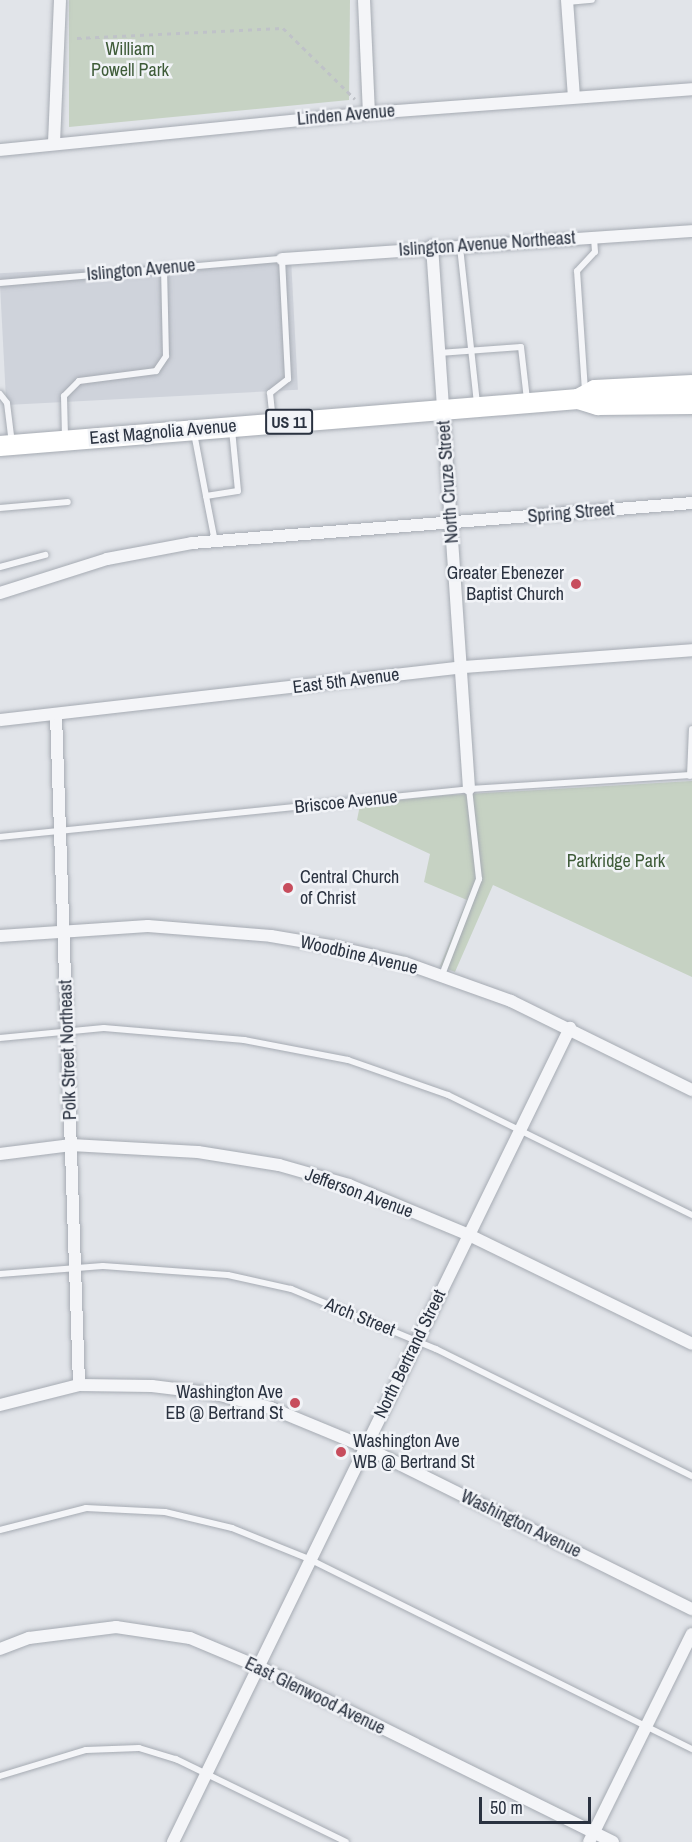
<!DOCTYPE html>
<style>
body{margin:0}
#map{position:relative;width:692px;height:1842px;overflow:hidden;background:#e1e4e9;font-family:"Archivo Narrow",sans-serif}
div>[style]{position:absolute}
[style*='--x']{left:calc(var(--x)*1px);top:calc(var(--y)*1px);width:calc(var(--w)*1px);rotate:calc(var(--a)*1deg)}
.built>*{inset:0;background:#cfd3db;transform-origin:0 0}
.green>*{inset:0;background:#c6d2c3}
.path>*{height:3px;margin-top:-1.5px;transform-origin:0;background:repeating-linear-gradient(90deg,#bfc2c8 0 4.5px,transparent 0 9px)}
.roads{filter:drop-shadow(0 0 2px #a6abb3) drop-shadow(0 0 2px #a6abb3)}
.service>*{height:6px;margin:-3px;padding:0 3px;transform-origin:3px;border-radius:3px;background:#f4f5f8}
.minor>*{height:12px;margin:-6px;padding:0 6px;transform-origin:6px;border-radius:6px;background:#f4f5f8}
.primary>*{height:20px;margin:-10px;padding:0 10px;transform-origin:10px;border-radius:10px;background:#fff}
.dots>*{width:16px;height:16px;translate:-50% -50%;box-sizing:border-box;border:3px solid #f1f3f7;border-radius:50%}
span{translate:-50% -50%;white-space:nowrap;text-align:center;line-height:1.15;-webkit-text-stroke:5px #f1f3f7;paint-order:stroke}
.shield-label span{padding:2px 4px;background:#f1f3f7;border:2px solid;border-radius:4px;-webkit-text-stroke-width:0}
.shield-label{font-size:16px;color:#2a3240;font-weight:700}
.park-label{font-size:18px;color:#3e5b38}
.street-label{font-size:18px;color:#2a3240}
.poi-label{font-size:18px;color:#2a3240}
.right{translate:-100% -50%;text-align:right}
.left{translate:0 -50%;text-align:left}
.scale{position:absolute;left:479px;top:1797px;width:112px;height:27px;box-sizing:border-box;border:3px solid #2a3240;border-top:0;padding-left:8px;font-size:18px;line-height:21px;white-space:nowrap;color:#2a3240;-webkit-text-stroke:4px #f1f3f7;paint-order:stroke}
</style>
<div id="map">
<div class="built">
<i style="left:291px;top:258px;width:132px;height:292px;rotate:87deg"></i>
</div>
<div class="green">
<i style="clip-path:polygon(69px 0,350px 0,349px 100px,69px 127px)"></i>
<i style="clip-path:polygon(692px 781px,692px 977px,493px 885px,455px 972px,440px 966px,467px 900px,424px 882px,430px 854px,357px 820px,360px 805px,433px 796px)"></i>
</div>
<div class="path">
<i style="--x:77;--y:38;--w:206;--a:-2.8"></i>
<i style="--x:283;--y:28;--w:101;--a:44.6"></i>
</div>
<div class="roads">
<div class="service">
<i style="--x:567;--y:2;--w:25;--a:-5"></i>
<i style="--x:460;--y:247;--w:158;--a:83.8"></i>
<i style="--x:0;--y:283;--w:283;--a:-4.9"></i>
<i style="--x:282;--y:259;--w:120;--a:87.1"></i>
<i style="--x:288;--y:379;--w:23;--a:142"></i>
<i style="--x:270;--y:393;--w:29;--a:84"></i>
<i style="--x:439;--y:353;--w:82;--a:-4.2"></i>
<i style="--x:521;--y:347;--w:53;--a:83.5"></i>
<i style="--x:585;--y:391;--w:120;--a:-93.8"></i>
<i style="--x:577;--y:271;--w:26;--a:-47"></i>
<i style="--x:595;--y:252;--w:14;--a:-94"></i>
<i style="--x:0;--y:394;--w:11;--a:52"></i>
<i style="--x:7;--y:403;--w:38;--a:83"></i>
<i style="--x:194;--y:433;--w:64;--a:79.2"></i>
<i style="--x:206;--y:496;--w:32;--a:-9"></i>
<i style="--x:238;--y:491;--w:61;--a:-95.6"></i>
<i style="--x:65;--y:437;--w:41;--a:-91.4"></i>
<i style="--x:64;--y:396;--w:21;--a:-45"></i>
<i style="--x:79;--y:381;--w:78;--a:-7.4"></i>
<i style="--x:156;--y:371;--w:18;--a:-56"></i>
<i style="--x:166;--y:356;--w:89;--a:-91.3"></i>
<i style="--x:206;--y:496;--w:47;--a:78.9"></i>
<i style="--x:0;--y:508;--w:68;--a:-5"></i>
<i style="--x:0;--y:567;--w:47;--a:-14.9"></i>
<i style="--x:690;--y:776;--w:47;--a:-87.6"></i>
<i style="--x:0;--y:837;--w:471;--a:-5.8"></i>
<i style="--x:469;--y:789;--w:223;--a:-3.6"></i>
<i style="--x:442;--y:975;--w:103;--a:-68.9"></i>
<i style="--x:479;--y:879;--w:91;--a:-96.3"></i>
<i style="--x:0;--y:1038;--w:104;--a:-5.5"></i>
<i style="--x:104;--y:1028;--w:141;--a:4.9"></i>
<i style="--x:244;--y:1040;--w:106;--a:10.9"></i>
<i style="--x:348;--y:1060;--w:106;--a:19.3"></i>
<i style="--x:448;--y:1095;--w:272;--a:26.2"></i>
<i style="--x:0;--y:1274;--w:103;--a:-4.4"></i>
<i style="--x:103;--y:1266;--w:125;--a:4.1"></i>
<i style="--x:228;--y:1275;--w:65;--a:12.5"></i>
<i style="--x:291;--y:1289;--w:157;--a:22.5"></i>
<i style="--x:436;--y:1349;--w:286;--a:26.4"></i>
<i style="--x:0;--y:1530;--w:89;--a:-14.3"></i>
<i style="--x:86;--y:1508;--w:79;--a:2.9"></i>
<i style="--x:165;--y:1512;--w:69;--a:13.4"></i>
<i style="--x:232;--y:1528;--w:83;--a:21.9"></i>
<i style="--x:309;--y:1559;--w:428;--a:26.4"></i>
<i style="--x:0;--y:1776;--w:90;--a:-16.8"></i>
<i style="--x:86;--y:1750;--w:53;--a:-2.2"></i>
<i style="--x:139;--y:1748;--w:39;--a:17"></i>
<i style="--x:176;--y:1759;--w:189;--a:26"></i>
</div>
<div class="minor">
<i style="--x:364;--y:0;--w:113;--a:87.5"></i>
<i style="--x:567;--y:0;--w:97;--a:85.9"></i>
<i style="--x:54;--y:143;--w:143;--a:-87.6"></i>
<i style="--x:0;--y:150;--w:371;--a:-5.7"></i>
<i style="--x:369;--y:113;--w:324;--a:-4.2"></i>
<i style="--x:432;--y:246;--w:544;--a:86.1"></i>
<i style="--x:282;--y:259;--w:411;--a:-3.9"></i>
<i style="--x:0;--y:593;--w:112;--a:-17.6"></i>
<i style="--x:107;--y:559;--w:86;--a:-10.7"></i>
<i style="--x:192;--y:543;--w:502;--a:-4.57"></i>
<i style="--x:56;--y:715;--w:670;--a:88.03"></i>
<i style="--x:0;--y:720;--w:466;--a:-6.5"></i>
<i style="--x:463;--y:667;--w:230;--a:-4.2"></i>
<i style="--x:0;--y:936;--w:148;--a:-3.9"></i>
<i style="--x:148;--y:926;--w:123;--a:4.6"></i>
<i style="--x:271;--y:936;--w:66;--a:9.6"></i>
<i style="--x:336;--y:947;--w:71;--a:13.1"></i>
<i style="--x:405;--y:963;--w:113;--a:19.7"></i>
<i style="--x:511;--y:1001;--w:202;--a:26.2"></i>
<i style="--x:0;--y:1154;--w:72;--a:-7.2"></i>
<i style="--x:71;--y:1145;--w:127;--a:3.2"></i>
<i style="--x:198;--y:1152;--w:82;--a:9.1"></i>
<i style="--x:279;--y:1165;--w:73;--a:15.9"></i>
<i style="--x:349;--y:1185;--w:130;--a:22.6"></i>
<i style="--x:469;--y:1235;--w:248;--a:26"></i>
<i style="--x:0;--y:1405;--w:81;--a:-14.2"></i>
<i style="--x:79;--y:1385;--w:73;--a:0.8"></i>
<i style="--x:152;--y:1386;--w:64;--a:7.1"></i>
<i style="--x:216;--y:1394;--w:57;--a:14.3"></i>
<i style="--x:271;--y:1408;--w:102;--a:22.5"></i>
<i style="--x:365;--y:1447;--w:365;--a:26.4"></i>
<i style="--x:0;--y:1649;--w:31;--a:-21"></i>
<i style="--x:29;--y:1638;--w:88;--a:-7.2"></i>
<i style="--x:116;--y:1627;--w:75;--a:8.5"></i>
<i style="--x:190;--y:1638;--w:73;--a:22.7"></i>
<i style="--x:257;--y:1666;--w:397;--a:26.3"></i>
<i style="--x:173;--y:1842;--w:906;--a:-64"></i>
<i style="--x:589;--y:1842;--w:232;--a:-63.7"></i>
</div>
<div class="primary">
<i style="--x:578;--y:399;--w:19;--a:-28"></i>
<i style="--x:595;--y:390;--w:97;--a:-3"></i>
<i style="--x:0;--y:446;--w:580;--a:-4.65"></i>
<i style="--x:578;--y:399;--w:21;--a:17"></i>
<i style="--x:598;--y:405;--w:94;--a:-0.6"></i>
</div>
</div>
<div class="dots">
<i style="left:576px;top:584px;background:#c74d5d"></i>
<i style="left:288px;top:888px;background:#c74d5d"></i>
<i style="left:295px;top:1403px;background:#c74d5d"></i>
<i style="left:341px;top:1452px;background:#c74d5d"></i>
</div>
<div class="shield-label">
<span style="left:289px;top:422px">US 11</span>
</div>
<div class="park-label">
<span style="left:130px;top:60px">William<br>Powell Park</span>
<span style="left:616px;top:861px">Parkridge Park</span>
</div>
<div class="street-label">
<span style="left:346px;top:115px;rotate:-5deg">Linden Avenue</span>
<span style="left:487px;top:244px;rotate:-4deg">Islington Avenue Northeast</span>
<span style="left:141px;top:270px;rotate:-5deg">Islington Avenue</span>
<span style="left:163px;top:432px;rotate:-5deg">East Magnolia Avenue</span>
<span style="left:448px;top:482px;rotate:-94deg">North Cruze Street</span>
<span style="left:571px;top:513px;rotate:-5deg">Spring Street</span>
<span style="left:346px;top:681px;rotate:-7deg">East 5th Avenue</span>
<span style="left:346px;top:802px;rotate:-6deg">Briscoe Avenue</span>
<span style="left:359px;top:955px;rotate:13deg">Woodbine Avenue</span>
<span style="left:68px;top:1050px;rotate:-92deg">Polk Street Northeast</span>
<span style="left:359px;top:1193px;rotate:20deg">Jefferson Avenue</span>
<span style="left:360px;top:1317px;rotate:22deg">Arch Street</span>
<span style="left:410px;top:1354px;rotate:-64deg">North Bertrand Street</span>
<span style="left:521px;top:1524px;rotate:26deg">Washington Avenue</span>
<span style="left:315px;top:1696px;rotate:26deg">East Glenwood Avenue</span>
</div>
<div class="poi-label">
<span class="right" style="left:564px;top:584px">Greater Ebenezer<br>Baptist Church</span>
<span class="left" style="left:300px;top:888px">Central Church<br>of Christ</span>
<span class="right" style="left:283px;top:1403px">Washington Ave<br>EB @ Bertrand St</span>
<span class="left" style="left:353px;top:1452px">Washington Ave<br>WB @ Bertrand St</span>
</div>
<div class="scale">50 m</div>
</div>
